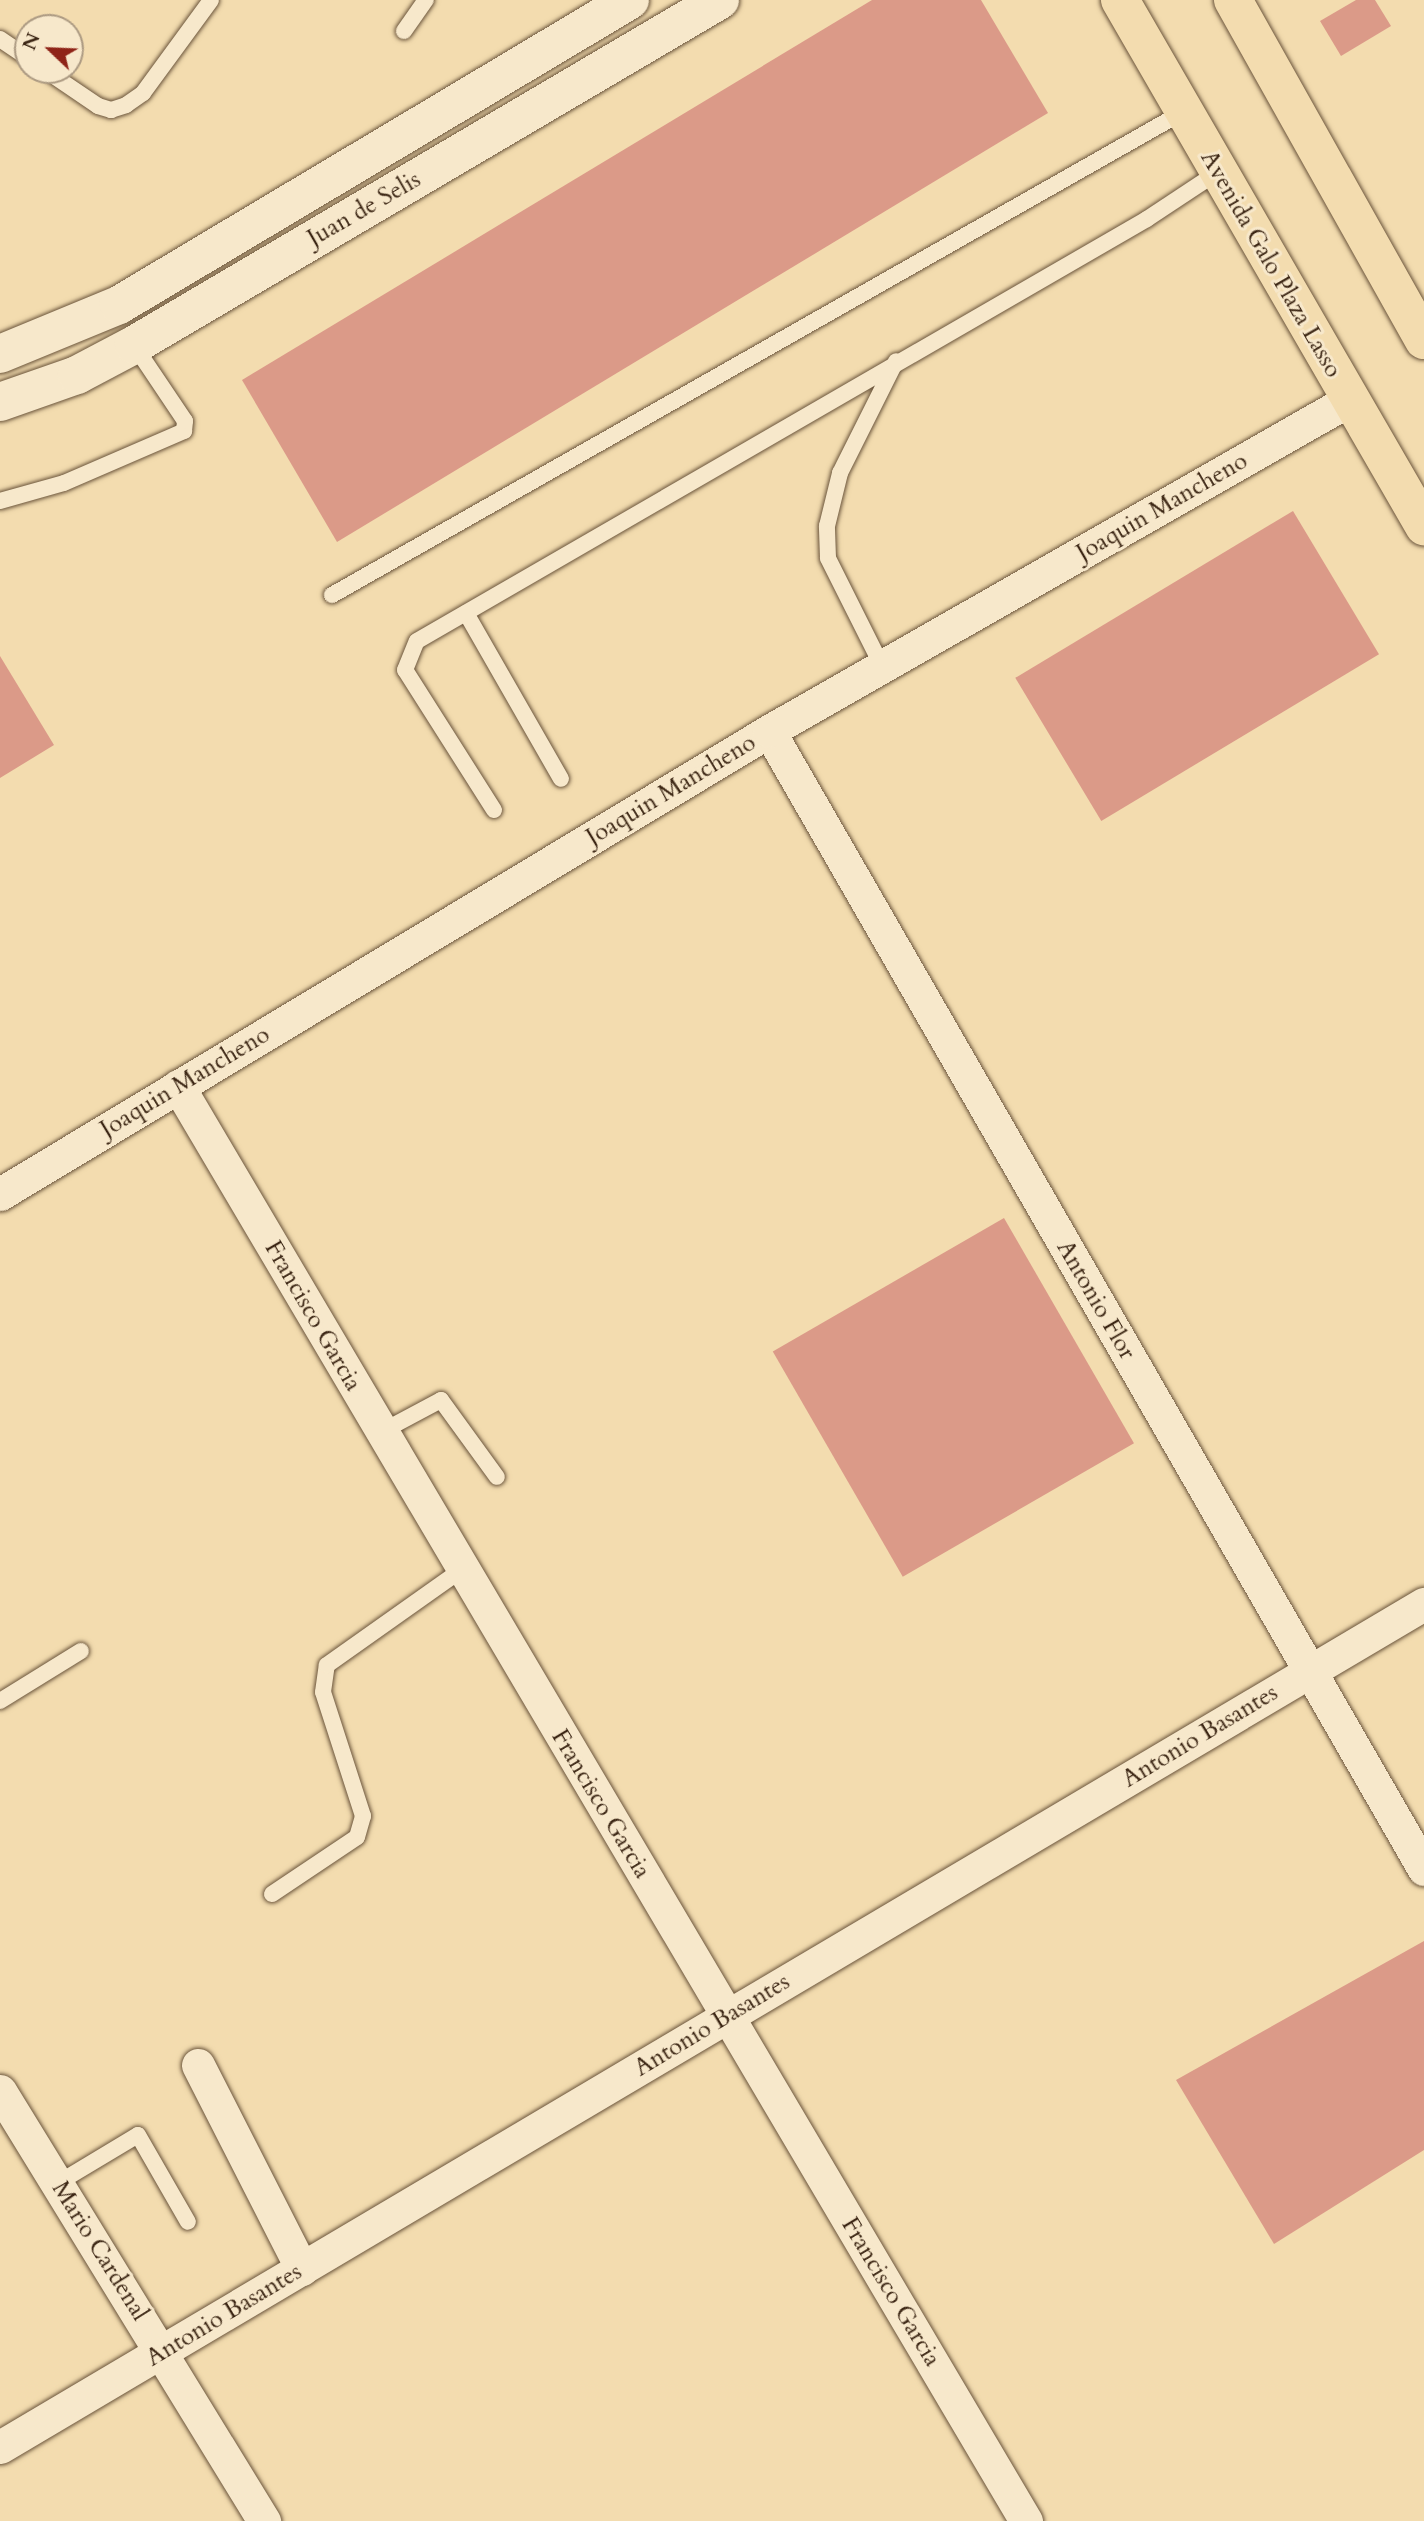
<!DOCTYPE html>
<style>
body{margin:0}
#map{position:relative;width:1424px;height:2521px;overflow:hidden;background:#f3dcaf;font-family:Cardo,serif}
div>[style]{position:absolute}
[style*='--x']{left:calc(var(--x)*1px);top:calc(var(--y)*1px);width:calc(var(--w)*1px);rotate:calc(var(--a)*1deg)}
.building>*{inset:0;background:#db9a88;transform-origin:0 0}
.roads{filter:drop-shadow(0 0 2px #6a543b) drop-shadow(0 0 2px #6a543b)}
.lane>*{height:16px;margin:-8px;padding:0 8px;transform-origin:8px;border-radius:8px;background:#f7e8cb}
.street>*{height:33px;margin:-16.5px;padding:0 16.5px;transform-origin:16.5px;border-radius:16.5px;background:#f7e8cb}
.secondary>*{height:38px;margin:-19px;padding:0 19px;transform-origin:19px;border-radius:19px;background:#f7e8cb}
.primary>*{height:38px;margin:-19px;padding:0 19px;transform-origin:19px;border-radius:19px;background:#f3dcaf}
span{translate:-50% -50%;white-space:nowrap;text-align:center;line-height:1.15;-webkit-text-stroke:6px #f7e8cb;paint-order:stroke}
.street-label{font-size:24px;color:#3c2614}
.north{position:absolute;left:14px;top:14px;width:70px;height:70px;box-sizing:border-box;background:#f7e8cb;border:2px solid #ac9a82;border-radius:50%;rotate:293deg;font-size:19px;font-weight:700;line-height:28px;text-align:center;color:#3c2614}
.north::after{content:'';display:block;margin:auto;width:24px;height:32px;background:#8f2418;clip-path:polygon(50% 0,100% 100%,50% 72%,0 100%)}
</style>
<div id="map">
<div class="building">
<i style="clip-path:polygon(872px 0,981px 0,1048px 113px,337px 542px,242px 380px)"></i>
<i style="clip-path:polygon(1356px 0,1375px 0,1391px 26px,1341px 56px,1320px 21px)"></i>
<i style="left:1293px;top:511px;width:167px;height:324px;rotate:59deg"></i>
<i style="clip-path:polygon(0 656px,54px 745px,0 778px)"></i>
<i style="left:1004px;top:1218px;width:260px;height:267px;rotate:60deg"></i>
<i style="clip-path:polygon(1424px 1941px,1424px 2150px,1274px 2244px,1176px 2080px)"></i>
</div>
<div class="roads">
<div class="lane">
<i style="--x:404;--y:31;--w:38;--a:-55"></i>
<i style="--x:0;--y:39;--w:34;--a:34"></i>
<i style="--x:45;--y:70;--w:64;--a:34.2"></i>
<i style="--x:98;--y:106;--w:14;--a:17"></i>
<i style="--x:111;--y:110;--w:16;--a:-18"></i>
<i style="--x:126;--y:105;--w:21;--a:-35"></i>
<i style="--x:143;--y:93;--w:115;--a:-53.8"></i>
<i style="--x:0;--y:501;--w:66;--a:-15.7"></i>
<i style="--x:64;--y:483;--w:131;--a:-23.4"></i>
<i style="--x:184;--y:431;--w:10;--a:-84"></i>
<i style="--x:185;--y:421;--w:92;--a:-123.9"></i>
<i style="--x:332;--y:595;--w:979;--a:-29.58"></i>
<i style="--x:466;--y:613;--w:191;--a:60.2"></i>
<i style="--x:882;--y:666;--w:121;--a:-116.6"></i>
<i style="--x:828;--y:558;--w:32;--a:-92"></i>
<i style="--x:827;--y:526;--w:55;--a:-76.2"></i>
<i style="--x:840;--y:473;--w:125;--a:-63.4"></i>
<i style="--x:494;--y:810;--w:166;--a:-122.4"></i>
<i style="--x:405;--y:670;--w:31;--a:-68"></i>
<i style="--x:417;--y:641;--w:843;--a:-30.03"></i>
<i style="--x:1147;--y:219;--w:85;--a:-33.5"></i>
<i style="--x:381;--y:1432;--w:68;--a:-28.1"></i>
<i style="--x:441;--y:1400;--w:95;--a:54"></i>
<i style="--x:0;--y:1701;--w:95;--a:-31.7"></i>
<i style="--x:272;--y:1894;--w:102;--a:-33.8"></i>
<i style="--x:357;--y:1837;--w:22;--a:-74"></i>
<i style="--x:363;--y:1816;--w:130;--a:-107.9"></i>
<i style="--x:323;--y:1692;--w:27;--a:-82"></i>
<i style="--x:327;--y:1665;--w:164;--a:-35.3"></i>
<i style="--x:58;--y:2183;--w:93;--a:-31"></i>
<i style="--x:138;--y:2135;--w:100;--a:60.1"></i>
</div>
<div class="street">
<i style="--x:769;--y:731;--w:1313;--a:60.08"></i>
<i style="--x:178;--y:1086;--w:1667;--a:59.42"></i>
<i style="--x:0;--y:1194;--w:898;--a:-31.05"></i>
<i style="--x:769;--y:731;--w:668;--a:-29.71"></i>
<i style="--x:198;--y:2065;--w:229;--a:63"></i>
<i style="--x:0;--y:2091;--w:505;--a:58.45"></i>
<i style="--x:0;--y:2447;--w:1655;--a:-30.63"></i>
</div>
<div class="secondary">
<i style="--x:0;--y:354;--w:129;--a:-22.4"></i>
<i style="--x:119;--y:305;--w:595;--a:-30.83"></i>
<i style="--x:0;--y:402;--w:82;--a:-19.3"></i>
<i style="--x:77;--y:375;--w:64;--a:-27.8"></i>
<i style="--x:134;--y:345;--w:680;--a:-30.49"></i>
</div>
<div class="primary">
<i style="--x:1120;--y:0;--w:608;--a:59.97"></i>
<i style="--x:1233;--y:0;--w:390;--a:60.7"></i>
</div>
</div>
<div class="street-label">
<span style="left:364px;top:209px;rotate:-30deg">Juan de Selis</span>
<span style="left:1271px;top:264px;rotate:60deg">Avenida Galo Plaza Lasso</span>
<span style="left:1162px;top:507px;rotate:-30deg">Joaquin Mancheno</span>
<span style="left:671px;top:790px;rotate:-31deg">Joaquin Mancheno</span>
<span style="left:185px;top:1082px;rotate:-31deg">Joaquin Mancheno</span>
<span style="left:1096px;top:1300px;rotate:60deg">Antonio Flor</span>
<span style="left:313px;top:1316px;rotate:60deg">Francisco Garcia</span>
<span style="left:1200px;top:1736px;rotate:-31deg">Antonio Basantes</span>
<span style="left:601px;top:1804px;rotate:59deg">Francisco Garcia</span>
<span style="left:712px;top:2025px;rotate:-31deg">Antonio Basantes</span>
<span style="left:100px;top:2251px;rotate:58deg">Mario Cardenal</span>
<span style="left:891px;top:2292px;rotate:59deg">Francisco Garcia</span>
<span style="left:224px;top:2315px;rotate:-31deg">Antonio Basantes</span>
</div>
<div class="north">N</div>
</div>
